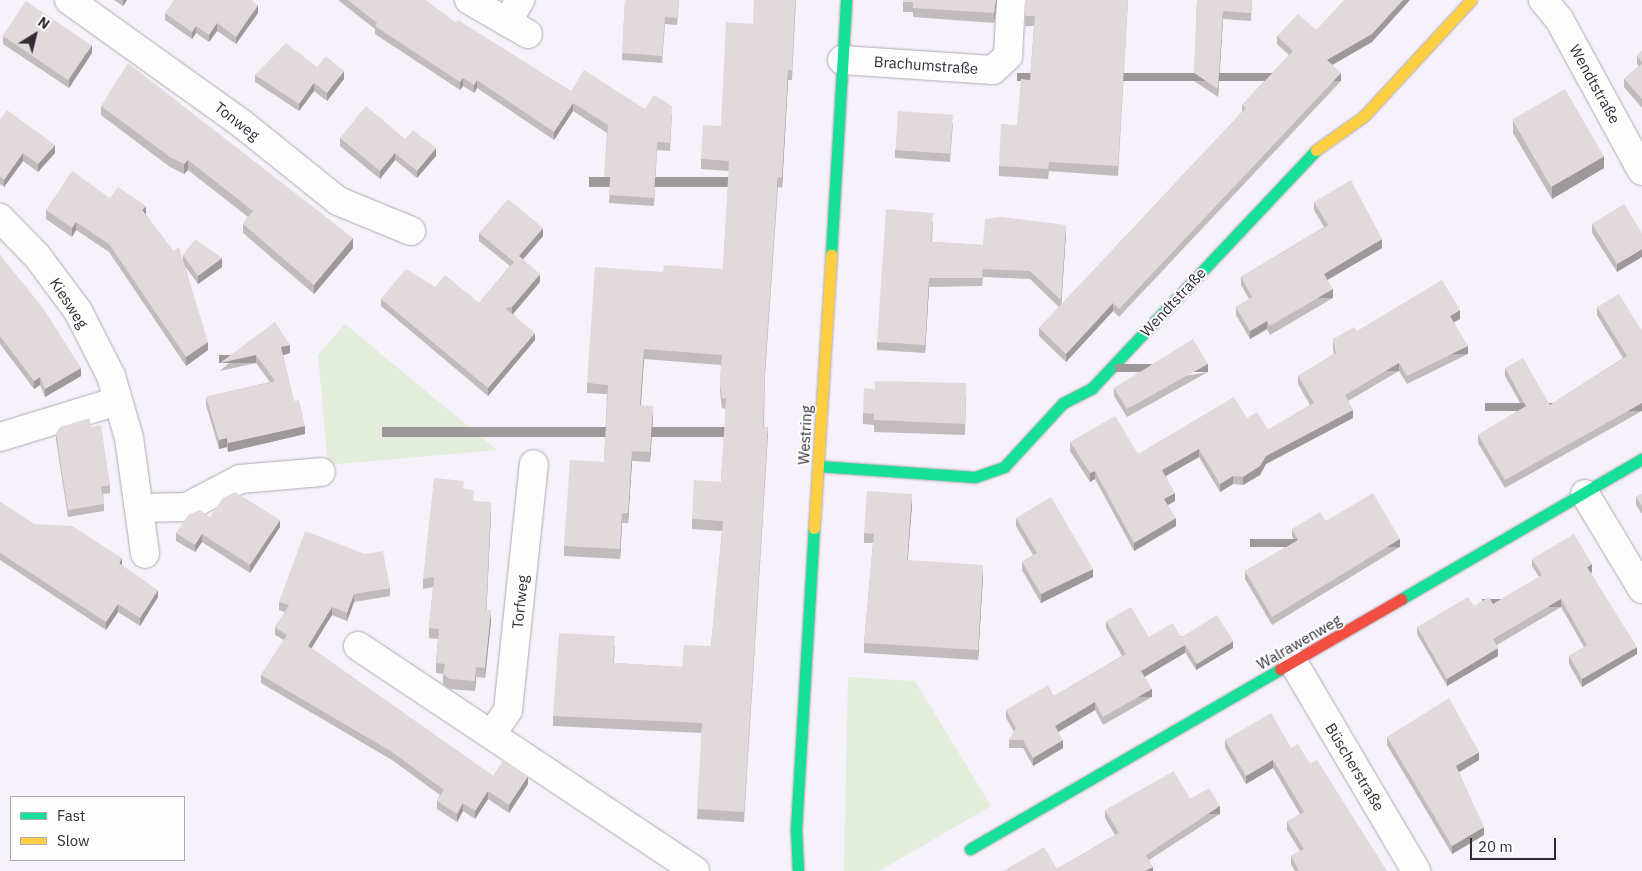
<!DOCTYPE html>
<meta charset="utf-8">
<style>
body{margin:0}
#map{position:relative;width:1642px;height:871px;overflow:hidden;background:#f6f1fa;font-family:"IBM Plex Sans",sans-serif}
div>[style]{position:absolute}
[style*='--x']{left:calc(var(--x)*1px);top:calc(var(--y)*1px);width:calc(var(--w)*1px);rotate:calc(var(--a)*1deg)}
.green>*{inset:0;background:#e3eddc}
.roads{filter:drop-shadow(0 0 1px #aeaab2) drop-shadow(0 0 1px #aeaab2)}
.street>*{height:28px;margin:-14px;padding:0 14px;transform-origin:14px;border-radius:14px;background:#fefdfe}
.fast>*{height:11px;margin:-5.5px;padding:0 5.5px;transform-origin:5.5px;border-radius:5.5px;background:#16e098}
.slow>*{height:11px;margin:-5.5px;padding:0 5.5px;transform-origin:5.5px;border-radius:5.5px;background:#ffcf43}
.jam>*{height:11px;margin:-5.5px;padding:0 5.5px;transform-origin:5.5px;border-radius:5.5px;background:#f24e42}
.wall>*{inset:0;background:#c2bbbd}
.shaded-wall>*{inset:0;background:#9e989a;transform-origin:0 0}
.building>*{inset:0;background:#e2d9dc;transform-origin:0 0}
span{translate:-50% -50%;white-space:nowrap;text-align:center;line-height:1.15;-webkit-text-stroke:4px #fefefe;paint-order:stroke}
.street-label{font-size:15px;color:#312b36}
.legend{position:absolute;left:10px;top:796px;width:175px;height:65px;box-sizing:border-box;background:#fefefe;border:1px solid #acaaae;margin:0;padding:6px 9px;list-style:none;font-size:15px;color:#312b36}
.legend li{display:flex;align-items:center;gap:10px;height:25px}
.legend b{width:25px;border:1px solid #acaaae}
.north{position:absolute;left:10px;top:10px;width:50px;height:50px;-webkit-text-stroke:4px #fefefe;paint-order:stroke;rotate:36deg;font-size:14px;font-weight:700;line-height:20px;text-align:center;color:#312b36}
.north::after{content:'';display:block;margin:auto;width:18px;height:22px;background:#312b36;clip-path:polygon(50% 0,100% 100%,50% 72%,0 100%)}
.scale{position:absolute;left:1470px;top:838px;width:86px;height:22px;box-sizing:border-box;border:2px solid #312b36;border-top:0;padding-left:6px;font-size:15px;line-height:18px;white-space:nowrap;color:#312b36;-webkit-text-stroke:4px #fefefe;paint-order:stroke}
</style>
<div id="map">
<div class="green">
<i style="clip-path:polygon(345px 324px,497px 450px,328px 465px,318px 355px)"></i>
<i style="clip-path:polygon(848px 677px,915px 681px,991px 806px,879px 871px,844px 871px)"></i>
</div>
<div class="roads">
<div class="street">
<i style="--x:69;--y:0;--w:211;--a:35.6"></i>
<i style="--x:241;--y:123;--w:124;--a:38.8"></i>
<i style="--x:338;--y:201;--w:79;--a:22.3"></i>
<i style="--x:469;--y:0;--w:68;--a:30"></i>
<i style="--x:1543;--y:0;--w:25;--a:50"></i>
<i style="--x:1559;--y:19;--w:173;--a:61.4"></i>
<i style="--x:507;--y:22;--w:26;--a:-59"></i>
<i style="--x:842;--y:60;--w:151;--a:3.8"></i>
<i style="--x:993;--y:70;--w:21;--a:-43"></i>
<i style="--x:1008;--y:56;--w:56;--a:-86.9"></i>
<i style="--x:0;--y:218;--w:53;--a:45.8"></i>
<i style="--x:37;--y:256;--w:69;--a:53.3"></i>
<i style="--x:78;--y:311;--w:73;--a:63.1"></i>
<i style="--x:111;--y:376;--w:65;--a:73.8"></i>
<i style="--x:129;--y:438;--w:117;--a:82.1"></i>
<i style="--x:0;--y:437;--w:123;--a:-17"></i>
<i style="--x:1585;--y:494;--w:111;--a:59"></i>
<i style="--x:142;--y:508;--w:45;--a:-1.3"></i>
<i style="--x:187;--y:507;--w:60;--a:-27.8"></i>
<i style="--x:240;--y:479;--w:81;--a:-4.9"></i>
<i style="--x:358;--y:646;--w:405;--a:33.7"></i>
<i style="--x:1293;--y:662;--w:243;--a:59.5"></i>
<i style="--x:492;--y:734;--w:29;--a:-56"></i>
<i style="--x:508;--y:710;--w:247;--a:-84"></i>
</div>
<div class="fast">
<i style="--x:831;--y:255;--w:255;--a:-86.6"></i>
<i style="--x:818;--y:466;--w:157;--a:4"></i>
<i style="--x:975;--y:477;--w:31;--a:-19"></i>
<i style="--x:1004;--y:467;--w:87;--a:-47.3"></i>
<i style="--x:1063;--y:403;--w:33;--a:-27"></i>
<i style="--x:1092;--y:388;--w:327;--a:-46.7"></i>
<i style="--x:1401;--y:599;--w:279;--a:-30.2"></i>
<i style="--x:970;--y:849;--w:358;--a:-30.1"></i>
<i style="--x:798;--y:871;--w:42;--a:-92.7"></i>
<i style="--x:796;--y:829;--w:302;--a:-86.6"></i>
</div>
<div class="slow">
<i style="--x:1316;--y:150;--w:59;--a:-35.3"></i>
<i style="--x:1364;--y:116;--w:158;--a:-47.3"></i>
<i style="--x:814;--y:528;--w:274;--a:-86.4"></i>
</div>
<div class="jam">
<i style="--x:1280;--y:669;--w:140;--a:-30"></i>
</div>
</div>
<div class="wall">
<i style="clip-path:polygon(114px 0,127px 0,123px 6px)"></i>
<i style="clip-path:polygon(338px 0,425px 0,456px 23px,571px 91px,645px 109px,672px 114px,670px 151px,657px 150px,654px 206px,609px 203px,610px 185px,604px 185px,607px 133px,573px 111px,554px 140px,477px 88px,474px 93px,463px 86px,460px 90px,375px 34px,375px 29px)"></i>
<i style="clip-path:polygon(625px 0,679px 0,677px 25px,665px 24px,662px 63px,622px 60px)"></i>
<i style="clip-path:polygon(796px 0,792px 80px,788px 80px,782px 188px,778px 187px,765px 376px,764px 427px,768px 437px,744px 822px,697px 819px,702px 733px,553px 726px,553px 716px,615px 646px,614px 663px,682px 667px,711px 646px,722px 531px,692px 529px,692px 519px,721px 482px,726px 409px,722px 408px,720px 392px,721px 365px,644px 359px,641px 405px,653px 416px,650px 462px,632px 461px,628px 523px,622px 523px,620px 559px,564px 556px,564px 546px,604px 462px,607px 394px,587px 393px,587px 383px,663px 272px,723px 269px,729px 171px,701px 169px,701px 159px,721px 126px,753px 24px)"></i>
<i style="clip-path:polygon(903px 0,997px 0,994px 23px,913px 17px,913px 12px,903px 12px)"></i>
<i style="clip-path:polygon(1025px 0,1128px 0,1118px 176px,1049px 171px,1048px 179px,999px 176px,999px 166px,1017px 125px,1030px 80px,1034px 26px,1025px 26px)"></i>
<i style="clip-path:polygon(1197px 0,1252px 0,1251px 21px,1223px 19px,1218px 97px,1194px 81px)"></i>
<i style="clip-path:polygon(165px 13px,258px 13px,236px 44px,217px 31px,209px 42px,196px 33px,192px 39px,165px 20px)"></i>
<i style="clip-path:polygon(1316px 30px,1372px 42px,1332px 65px,1341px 81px,1119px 317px,1113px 311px,1066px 362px,1039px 336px,1039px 328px,1059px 307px,1030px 279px,983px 277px,982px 286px,929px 287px,925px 353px,877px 350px,877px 342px,933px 221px,932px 242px,983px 245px,1066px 233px,1061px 305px,1242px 112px,1242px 105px,1289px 55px,1277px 44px,1277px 36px)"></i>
<i style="clip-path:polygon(3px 36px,92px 53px,69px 88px,3px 44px)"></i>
<i style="clip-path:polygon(1642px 51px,1642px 108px,1624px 87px,1624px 79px,1639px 66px,1637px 64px,1637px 56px)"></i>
<i style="clip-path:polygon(317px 67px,344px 79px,327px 101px,314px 91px,299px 111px,255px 82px,255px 75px)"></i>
<i style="clip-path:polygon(101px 106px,353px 248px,314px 294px,243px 233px,243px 224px,248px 217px,188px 170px,184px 174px,170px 167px,101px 115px)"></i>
<i style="clip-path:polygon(0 120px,55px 153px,38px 172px,23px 161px,4px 187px,0 184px)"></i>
<i style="clip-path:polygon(1513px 120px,1604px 168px,1552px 199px,1513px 133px)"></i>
<i style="clip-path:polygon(953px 123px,950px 162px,895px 158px,895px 150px)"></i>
<i style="clip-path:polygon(340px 138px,405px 139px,436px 156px,417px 178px,395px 160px,380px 179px,340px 146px)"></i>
<i style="clip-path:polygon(1314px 202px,1382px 248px,1327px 280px,1333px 298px,1270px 335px,1267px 329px,1250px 339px,1236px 315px,1236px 307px,1249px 299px,1241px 285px,1241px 277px,1324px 227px,1314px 210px)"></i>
<i style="clip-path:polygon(46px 210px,146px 215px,173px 251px,183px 262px,183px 255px,222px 267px,198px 284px,185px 266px,208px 350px,186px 366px,109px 252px,76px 230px,72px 237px,46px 219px)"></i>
<i style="clip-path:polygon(1592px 224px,1642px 233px,1617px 272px,1592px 233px)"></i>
<i style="clip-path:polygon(479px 233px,543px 236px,523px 259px,540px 282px,513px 314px,535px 340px,488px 396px,381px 306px,381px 299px,435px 287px,479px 303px,510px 266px,479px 241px)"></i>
<i style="clip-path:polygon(0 255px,81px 376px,45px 397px,40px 385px,34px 389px,0 344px)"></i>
<i style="clip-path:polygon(1597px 307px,1642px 331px,1642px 411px,1505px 488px,1478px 443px,1478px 435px,1523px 408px,1505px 376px,1505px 368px,1550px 405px,1623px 358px,1597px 315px)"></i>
<i style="clip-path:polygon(1460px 319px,1454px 322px,1468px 354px,1407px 384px,1399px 371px,1348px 401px,1353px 418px,1266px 464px,1260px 475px,1243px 485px,1233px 484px,1220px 492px,1199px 457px,1166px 476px,1175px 501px,1168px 505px,1176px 526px,1134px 551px,1095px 479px,1090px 482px,1070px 451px,1070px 442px,1138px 454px,1247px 418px,1268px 430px,1310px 405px,1298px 384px,1298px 376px,1334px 354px,1333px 348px,1333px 339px,1357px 331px)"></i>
<i style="clip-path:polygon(275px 322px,290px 353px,283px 355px,294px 401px,305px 434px,228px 452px,227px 447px,219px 449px,206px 405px,206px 397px,270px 382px,256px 363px,220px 371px)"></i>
<i style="clip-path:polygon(1208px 372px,1127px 417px,1114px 396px,1114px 388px)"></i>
<i style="clip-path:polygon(966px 395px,965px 435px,874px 432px,874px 425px,863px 424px,863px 413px)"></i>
<i style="clip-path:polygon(91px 427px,110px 485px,110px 493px,103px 494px,104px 504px,104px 511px,68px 517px,56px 440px,56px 433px)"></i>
<i style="clip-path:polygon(464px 489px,474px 501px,491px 512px,486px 610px,491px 621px,485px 678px,476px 677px,475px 691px,450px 689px,443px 684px,443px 674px,436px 673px,436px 663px,438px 639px,429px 638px,429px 628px,433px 587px,423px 589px,423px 579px)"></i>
<i style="clip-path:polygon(1642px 494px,1642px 514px,1636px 505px,1636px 497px)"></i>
<i style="clip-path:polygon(0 502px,34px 524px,122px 566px,158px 597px,140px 626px,118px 612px,106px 630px,0 560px)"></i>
<i style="clip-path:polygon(912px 504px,907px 560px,983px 575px,978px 660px,864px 653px,864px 643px,873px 543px,864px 543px,864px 533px)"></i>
<i style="clip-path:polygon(210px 517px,280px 527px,250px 573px,202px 542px,195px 552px,176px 541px,176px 533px)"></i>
<i style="clip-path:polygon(1016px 518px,1093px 577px,1041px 603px,1022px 570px,1022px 562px,1033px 555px,1016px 526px)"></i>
<i style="clip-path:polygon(1326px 521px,1400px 547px,1272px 625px,1245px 579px,1245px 571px,1295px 542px,1292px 536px,1292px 529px)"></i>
<i style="clip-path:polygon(1532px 559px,1592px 572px,1591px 573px,1637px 654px,1582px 687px,1569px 664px,1569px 656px,1584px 647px,1561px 607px,1497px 645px,1498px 656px,1447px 686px,1417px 634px,1417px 627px,1474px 606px,1493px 604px,1539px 577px,1532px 566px)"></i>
<i style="clip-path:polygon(390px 588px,390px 596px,354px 602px,347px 621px,332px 615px,311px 648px,493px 776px,528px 784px,509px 813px,488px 799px,475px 819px,463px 811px,457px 822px,437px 809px,437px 801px,440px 795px,392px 760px,261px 683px,261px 675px,284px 640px,275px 635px,275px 627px,285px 612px,279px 610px,279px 602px)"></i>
<i style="clip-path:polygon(1106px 621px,1149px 637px,1180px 636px,1233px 648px,1196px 670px,1185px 652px,1144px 677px,1152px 697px,1103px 725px,1095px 710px,1058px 732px,1063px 748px,1033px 766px,1023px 748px,1009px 748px,1009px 740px,1014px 732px,1006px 718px,1006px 710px,1054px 696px,1122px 656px,1106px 628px)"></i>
<i style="clip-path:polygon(1387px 737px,1479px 760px,1459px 772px,1484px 835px,1452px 854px,1387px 745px)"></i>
<i style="clip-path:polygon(1225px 740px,1291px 748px,1310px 764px,1387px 871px,1295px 871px,1291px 864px,1291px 856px,1300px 851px,1287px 830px,1287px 822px,1300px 814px,1273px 768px,1246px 784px,1225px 748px)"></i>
<i style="clip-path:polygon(1190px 799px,1220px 814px,1149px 860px,1153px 871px,1057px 869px,1115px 835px,1105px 818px,1105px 810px)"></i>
</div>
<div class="shaded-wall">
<i style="clip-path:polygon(123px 0,127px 0,123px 6px)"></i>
<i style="clip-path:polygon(996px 0,997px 0,994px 23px,994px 13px)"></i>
<i style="clip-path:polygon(1403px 0,1410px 0,1372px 42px,1327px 68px,1327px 60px)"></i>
<i style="clip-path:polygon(258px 5px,258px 13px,236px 44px,236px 37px)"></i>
<i style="clip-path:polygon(1223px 11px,1223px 19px,1218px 97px,1218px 89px)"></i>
<i style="clip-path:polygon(217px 23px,217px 31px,209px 42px,209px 35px)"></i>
<i style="clip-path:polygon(196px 26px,196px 33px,192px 39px,192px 32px)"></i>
<i style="clip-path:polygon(92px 45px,92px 53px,69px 88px,69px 80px)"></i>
<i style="clip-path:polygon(788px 70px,788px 80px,782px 188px,782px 178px)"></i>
<i style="clip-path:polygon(344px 71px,344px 79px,327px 101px,327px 93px)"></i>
<i style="left:1341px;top:73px;width:8px;height:324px;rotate:90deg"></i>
<i style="clip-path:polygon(463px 78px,463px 86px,460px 90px,460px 82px)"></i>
<i style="clip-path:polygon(477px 80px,477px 88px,474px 93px,474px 85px)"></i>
<i style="clip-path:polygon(314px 83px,314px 91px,299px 111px,299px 104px)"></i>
<i style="clip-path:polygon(573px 103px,573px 111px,554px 140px,554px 132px)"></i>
<i style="clip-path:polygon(55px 145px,55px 153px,38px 172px,38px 164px)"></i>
<i style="clip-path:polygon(436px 148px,436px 156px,417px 178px,417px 171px)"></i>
<i style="clip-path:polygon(23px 153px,23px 161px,4px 187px,4px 180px)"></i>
<i style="clip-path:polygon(395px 153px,395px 160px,380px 179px,380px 171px)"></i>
<i style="clip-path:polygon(1604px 156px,1604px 168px,1552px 199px,1552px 186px)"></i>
<i style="clip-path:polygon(188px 160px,188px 170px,184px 174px,184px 164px)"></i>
<i style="left:778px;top:177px;width:10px;height:189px;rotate:90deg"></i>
<i style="clip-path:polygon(146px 206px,146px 215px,142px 210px)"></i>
<i style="clip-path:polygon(76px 222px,76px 230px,72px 237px,72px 228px)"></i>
<i style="clip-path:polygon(1066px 225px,1066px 233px,1061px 308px,1061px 300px)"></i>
<i style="clip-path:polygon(543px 228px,543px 236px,519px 264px,519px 256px)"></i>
<i style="clip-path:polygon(353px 238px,353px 248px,314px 294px,314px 285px)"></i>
<i style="clip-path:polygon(1382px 239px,1382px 248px,1324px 282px,1324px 274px)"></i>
<i style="clip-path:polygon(1642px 249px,1642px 257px,1617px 272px,1617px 264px)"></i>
<i style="clip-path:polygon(222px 258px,222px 267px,198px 284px,198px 276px)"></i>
<i style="clip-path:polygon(540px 274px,540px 282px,512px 315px,512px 307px)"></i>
<i style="clip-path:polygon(929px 278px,929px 287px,925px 353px,925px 345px)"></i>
<i style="left:1333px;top:289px;width:9px;height:73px;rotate:90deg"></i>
<i style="clip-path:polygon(1113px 303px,1113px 311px,1066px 362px,1066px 354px)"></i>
<i style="clip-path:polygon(1460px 310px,1460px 319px,1450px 324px,1450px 316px)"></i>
<i style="clip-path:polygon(1267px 321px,1267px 329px,1250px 339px,1250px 331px)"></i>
<i style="clip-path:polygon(535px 333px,535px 340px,488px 396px,488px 388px)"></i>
<i style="clip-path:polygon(208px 342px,208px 350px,186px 366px,186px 357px)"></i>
<i style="clip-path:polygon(290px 345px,290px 353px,281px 356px,281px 347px)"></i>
<i style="left:1468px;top:346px;width:8px;height:68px;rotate:90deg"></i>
<i style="clip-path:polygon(644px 349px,644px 359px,640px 415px,640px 405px)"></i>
<i style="left:256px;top:355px;width:8px;height:37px;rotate:90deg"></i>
<i style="left:1399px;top:363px;width:8px;height:63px;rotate:90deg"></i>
<i style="left:1208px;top:364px;width:8px;height:93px;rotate:90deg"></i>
<i style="clip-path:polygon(81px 368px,81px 376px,45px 397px,45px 389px)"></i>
<i style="clip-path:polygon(40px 377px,40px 385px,34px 389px,34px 381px)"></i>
<i style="left:1642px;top:403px;width:8px;height:157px;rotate:90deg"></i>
<i style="clip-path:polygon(653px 406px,653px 416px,650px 462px,650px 452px)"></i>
<i style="clip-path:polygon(1353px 410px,1353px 418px,1266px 464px,1260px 475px,1243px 485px,1243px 477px,1266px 456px)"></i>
<i style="clip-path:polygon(305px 426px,305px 434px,228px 452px,228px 443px)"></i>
<i style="left:768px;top:427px;width:10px;height:386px;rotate:90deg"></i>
<i style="clip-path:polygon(227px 438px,227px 447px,219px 449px,219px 440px)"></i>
<i style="clip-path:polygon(1199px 449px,1199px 457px,1162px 478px,1162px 470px)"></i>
<i style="clip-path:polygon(632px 451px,632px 461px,628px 523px,628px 513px)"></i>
<i style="clip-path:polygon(1095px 471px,1095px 479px,1090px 482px,1090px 473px)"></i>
<i style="clip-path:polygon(1233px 476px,1233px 484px,1220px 492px,1220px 484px)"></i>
<i style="clip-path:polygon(1175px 493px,1175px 501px,1164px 507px,1164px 499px)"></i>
<i style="clip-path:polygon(912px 494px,912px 504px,907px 570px,907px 560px)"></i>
<i style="clip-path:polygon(491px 502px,491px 512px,486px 620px,486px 610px)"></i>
<i style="clip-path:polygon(622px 513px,622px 523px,620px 559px,620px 549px)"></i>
<i style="clip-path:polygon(1176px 518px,1176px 526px,1134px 551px,1134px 543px)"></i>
<i style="clip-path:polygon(280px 520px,280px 527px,250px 573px,250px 565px)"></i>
<i style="clip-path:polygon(202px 534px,202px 542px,195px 552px,195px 545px)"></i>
<i style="left:1400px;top:539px;width:8px;height:150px;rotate:90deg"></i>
<i style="clip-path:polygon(122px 558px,122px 566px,119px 563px)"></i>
<i style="clip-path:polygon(1592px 564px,1592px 572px,1587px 575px,1587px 567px)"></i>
<i style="clip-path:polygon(983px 565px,983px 575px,978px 660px,978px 650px)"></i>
<i style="clip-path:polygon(1093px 569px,1093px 577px,1041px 603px,1041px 594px)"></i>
<i style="clip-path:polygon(158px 590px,158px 597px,140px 626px,140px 618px)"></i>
<i style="clip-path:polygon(354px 594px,354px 602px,347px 621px,347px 613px)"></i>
<i style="left:1561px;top:599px;width:8px;height:79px;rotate:90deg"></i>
<i style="clip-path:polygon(118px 604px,118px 612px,106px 630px,106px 622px)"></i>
<i style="clip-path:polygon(332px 607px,332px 615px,308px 654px,308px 646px)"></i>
<i style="clip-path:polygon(491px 610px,491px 621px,485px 678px,485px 668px)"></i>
<i style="clip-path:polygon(1233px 641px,1233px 648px,1196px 670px,1196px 663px)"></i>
<i style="clip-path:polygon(1185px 645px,1185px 653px,1141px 679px,1141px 671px)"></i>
<i style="clip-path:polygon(1637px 647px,1637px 654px,1582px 687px,1582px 679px)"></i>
<i style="clip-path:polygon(1498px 648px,1498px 656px,1447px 686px,1447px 679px)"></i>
<i style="clip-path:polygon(476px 667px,476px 677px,475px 691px,475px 681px)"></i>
<i style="left:1152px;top:689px;width:8px;height:56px;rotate:90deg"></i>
<i style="clip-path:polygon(1095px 702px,1095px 710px,1055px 734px,1055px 726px)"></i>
<i style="clip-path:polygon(1063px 740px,1063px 748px,1033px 766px,1033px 758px)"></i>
<i style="clip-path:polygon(1479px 752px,1479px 760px,1456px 774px,1456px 766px)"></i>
<i style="clip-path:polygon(1273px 760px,1273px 768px,1246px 784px,1246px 776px)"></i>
<i style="clip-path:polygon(528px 776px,528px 784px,509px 813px,509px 805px)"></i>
<i style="clip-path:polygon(488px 791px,488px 799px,475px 819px,475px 811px)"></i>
<i style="clip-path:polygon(463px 803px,463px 811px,457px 822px,457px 814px)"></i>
<i style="left:1220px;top:806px;width:8px;height:89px;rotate:90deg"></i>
<i style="clip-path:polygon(1484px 827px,1484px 835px,1452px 854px,1452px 846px)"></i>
<i style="clip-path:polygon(1153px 867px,1153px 871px,1145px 871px)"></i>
</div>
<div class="building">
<i style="clip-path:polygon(174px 0,251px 0,258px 5px,236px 37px,217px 23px,209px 35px,196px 26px,192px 32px,165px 13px)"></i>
<i style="clip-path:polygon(348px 0,425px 0,456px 23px,458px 20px,571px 91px,584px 70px,645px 109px,654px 95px,672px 106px,670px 143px,657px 142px,654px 198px,609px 195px,610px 177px,604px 177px,608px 125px,573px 103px,554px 132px,477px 80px,474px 85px,463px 78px,460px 82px,375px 26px,377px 23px)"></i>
<i style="clip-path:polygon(625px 0,679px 0,677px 18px,665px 17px,662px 56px,622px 53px)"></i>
<i style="clip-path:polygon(754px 0,795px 0,792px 70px,788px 70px,782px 178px,778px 177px,765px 366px,763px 427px,768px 427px,744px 812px,697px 809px,702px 723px,553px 716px,559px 633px,615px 636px,613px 663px,682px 667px,684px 645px,711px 646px,723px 521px,692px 519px,694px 480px,721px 482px,726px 399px,722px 398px,720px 382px,722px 355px,644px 349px,640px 405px,653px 406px,650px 452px,632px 451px,628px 513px,622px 513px,620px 549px,564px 546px,570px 460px,604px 462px,608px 385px,587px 383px,595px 267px,663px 272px,664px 265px,723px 269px,729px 161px,701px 159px,703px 125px,721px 126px,726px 22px,753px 24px)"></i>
<i style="clip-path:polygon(903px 0,996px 0,994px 13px,913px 8px,913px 2px,903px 2px)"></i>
<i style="clip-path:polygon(1025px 0,1128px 0,1118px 166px,1049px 162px,1048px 169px,999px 166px,1001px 124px,1017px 125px,1021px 79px,1030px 80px,1035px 16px,1025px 16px)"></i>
<i style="clip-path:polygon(1197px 0,1252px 0,1251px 13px,1223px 11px,1218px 89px,1194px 73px)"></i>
<i style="clip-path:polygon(1344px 0,1403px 0,1372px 34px,1327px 60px,1341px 73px,1119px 309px,1113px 303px,1066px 354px,1039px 328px,1246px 108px,1242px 105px,1293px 51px,1277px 36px,1298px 14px,1316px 30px)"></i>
<i style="left:26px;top:1px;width:79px;height:42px;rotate:34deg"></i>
<i style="clip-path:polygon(286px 43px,317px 67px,326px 56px,344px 71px,327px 93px,314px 83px,299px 104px,255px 75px)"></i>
<i style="clip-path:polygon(1642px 51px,1642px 62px,1637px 56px)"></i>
<i style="clip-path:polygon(128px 63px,353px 238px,314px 285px,243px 224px,253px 211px,188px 160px,184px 164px,170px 157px,101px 106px)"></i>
<i style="clip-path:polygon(1642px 64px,1642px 99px,1624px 79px)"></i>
<i style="left:1565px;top:89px;width:78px;height:61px;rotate:60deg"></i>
<i style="clip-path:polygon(366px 106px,405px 139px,413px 130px,436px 148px,417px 171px,395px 153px,380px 171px,340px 138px)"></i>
<i style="clip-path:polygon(7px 110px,55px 145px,38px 164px,23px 153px,4px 180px,0 176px,0 120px)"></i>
<i style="left:898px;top:111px;width:55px;height:39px;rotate:4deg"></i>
<i style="clip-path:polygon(72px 171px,110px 198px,118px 187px,146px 206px,142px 210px,173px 251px,179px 247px,208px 342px,186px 357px,109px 244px,76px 222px,72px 228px,46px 210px)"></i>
<i style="clip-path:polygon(1351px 180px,1382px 239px,1324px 274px,1333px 289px,1270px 326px,1267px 321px,1250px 331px,1236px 307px,1252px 297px,1241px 277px,1328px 225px,1314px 202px)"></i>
<i style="clip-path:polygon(508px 199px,543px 228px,519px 256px,540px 274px,512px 307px,505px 308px,535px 333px,488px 388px,381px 299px,406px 269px,435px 287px,445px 275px,479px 303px,514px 262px,479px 233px)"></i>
<i style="clip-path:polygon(1624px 204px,1642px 233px,1642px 249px,1617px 264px,1592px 224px)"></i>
<i style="clip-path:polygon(886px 209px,933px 213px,931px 242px,983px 245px,985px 219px,1001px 217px,1066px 225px,1061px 300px,1030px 271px,983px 269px,982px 278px,929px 278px,925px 345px,877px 342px)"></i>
<i style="clip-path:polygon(195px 239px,222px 258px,198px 276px,183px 255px)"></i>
<i style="clip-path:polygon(0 255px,43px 308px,81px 368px,45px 389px,40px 377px,34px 381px,0 336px)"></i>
<i style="clip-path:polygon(1442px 280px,1460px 310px,1450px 316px,1468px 346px,1407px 376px,1399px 363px,1345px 395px,1353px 410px,1266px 456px,1260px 466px,1243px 477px,1233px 476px,1220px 484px,1199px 449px,1162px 470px,1175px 493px,1164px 499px,1176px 518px,1134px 543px,1095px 471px,1090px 473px,1070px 442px,1115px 416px,1138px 454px,1234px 397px,1247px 418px,1257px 412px,1268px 430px,1314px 403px,1298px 376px,1336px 353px,1333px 339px,1354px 327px,1357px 331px)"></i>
<i style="clip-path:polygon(1619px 294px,1642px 331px,1642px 403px,1505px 480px,1478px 435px,1526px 406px,1505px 368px,1523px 358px,1550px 405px,1627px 356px,1597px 307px)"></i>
<i style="clip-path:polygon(275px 322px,290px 345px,281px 347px,294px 401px,299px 400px,305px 426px,228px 443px,227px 438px,219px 440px,206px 397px,275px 381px,256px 355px,220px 363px)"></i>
<i style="clip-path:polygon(1193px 339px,1208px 364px,1127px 409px,1114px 388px)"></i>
<i style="clip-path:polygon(875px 381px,966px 383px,965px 424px,874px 420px,874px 414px,863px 413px,864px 388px,875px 389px)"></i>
<i style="clip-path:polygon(90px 418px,91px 427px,101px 425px,110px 485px,101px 487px,104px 504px,68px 510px,56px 433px,60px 427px)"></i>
<i style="clip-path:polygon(434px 478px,464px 481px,463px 489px,474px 490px,473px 501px,491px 502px,486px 610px,491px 610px,485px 668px,476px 667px,475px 681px,450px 679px,443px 674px,445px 664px,436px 663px,439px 629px,429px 628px,434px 577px,423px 579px)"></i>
<i style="clip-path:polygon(867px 491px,912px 494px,907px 560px,983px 565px,978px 650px,864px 643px,874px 534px,864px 533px)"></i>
<i style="clip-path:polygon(235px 492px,280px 520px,250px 565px,202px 534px,195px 545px,176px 533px,188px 515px,200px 510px,210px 517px,223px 498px)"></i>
<i style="clip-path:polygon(1373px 493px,1400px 539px,1272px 617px,1245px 571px,1298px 540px,1292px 529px,1320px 512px,1326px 521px)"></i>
<i style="clip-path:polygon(1642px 494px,1642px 506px,1636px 497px)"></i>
<i style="clip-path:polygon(1051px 497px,1093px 569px,1041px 594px,1022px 562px,1037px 553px,1016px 518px)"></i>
<i style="clip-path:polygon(0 502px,34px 524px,72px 526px,122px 558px,119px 563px,158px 590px,140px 618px,118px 604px,106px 622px,0 553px)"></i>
<i style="clip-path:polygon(305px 531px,365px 554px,383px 551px,390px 588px,354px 594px,347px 613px,332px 607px,308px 646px,493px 776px,503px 760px,528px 776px,509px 805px,488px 791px,475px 811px,463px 803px,457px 814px,437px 801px,444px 790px,392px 752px,261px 675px,287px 635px,275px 627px,289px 605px,279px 602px)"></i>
<i style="clip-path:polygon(1574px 534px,1592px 564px,1587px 567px,1637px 647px,1582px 679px,1569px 656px,1587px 645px,1561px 599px,1493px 639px,1498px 648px,1447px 679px,1417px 627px,1468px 597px,1474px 606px,1489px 597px,1493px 604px,1542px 575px,1532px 559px)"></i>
<i style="clip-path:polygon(1131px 607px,1149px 637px,1173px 623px,1185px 645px,1141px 671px,1152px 689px,1103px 717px,1095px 702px,1055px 726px,1063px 740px,1033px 758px,1023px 740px,1009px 740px,1016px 728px,1006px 710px,1048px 685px,1054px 696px,1126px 654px,1106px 621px)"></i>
<i style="left:1217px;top:615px;width:31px;height:43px;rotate:58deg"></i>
<i style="clip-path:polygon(1449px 698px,1479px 752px,1456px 766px,1484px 827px,1452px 846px,1387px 737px)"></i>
<i style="clip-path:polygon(1271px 713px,1291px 748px,1298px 744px,1310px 764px,1317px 760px,1387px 871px,1299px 871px,1291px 856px,1304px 849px,1287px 822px,1304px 812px,1273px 760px,1246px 776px,1225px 740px)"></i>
<i style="clip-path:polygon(1174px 771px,1190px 799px,1209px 788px,1220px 806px,1146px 855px,1153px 867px,1145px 871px,1003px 871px,1044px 847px,1057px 869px,1119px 833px,1105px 810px)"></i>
</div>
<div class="street-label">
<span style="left:926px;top:65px;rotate:4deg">Brachumstraße</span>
<span style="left:1595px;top:84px;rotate:61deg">Wendtstraße</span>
<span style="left:237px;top:121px;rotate:38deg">Tonweg</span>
<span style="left:1173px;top:302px;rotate:-47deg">Wendtstraße</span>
<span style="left:69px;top:303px;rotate:57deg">Kiesweg</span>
<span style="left:805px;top:435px;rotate:-87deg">Westring</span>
<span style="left:520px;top:602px;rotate:-84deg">Torfweg</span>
<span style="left:1299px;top:642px;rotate:-30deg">Walrawenweg</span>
<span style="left:1355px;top:767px;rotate:59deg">Büscherstraße</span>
</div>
<ul class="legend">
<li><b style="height:6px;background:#16e098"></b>Fast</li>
<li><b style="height:6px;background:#ffcf43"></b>Slow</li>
</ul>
<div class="north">N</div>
<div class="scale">20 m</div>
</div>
